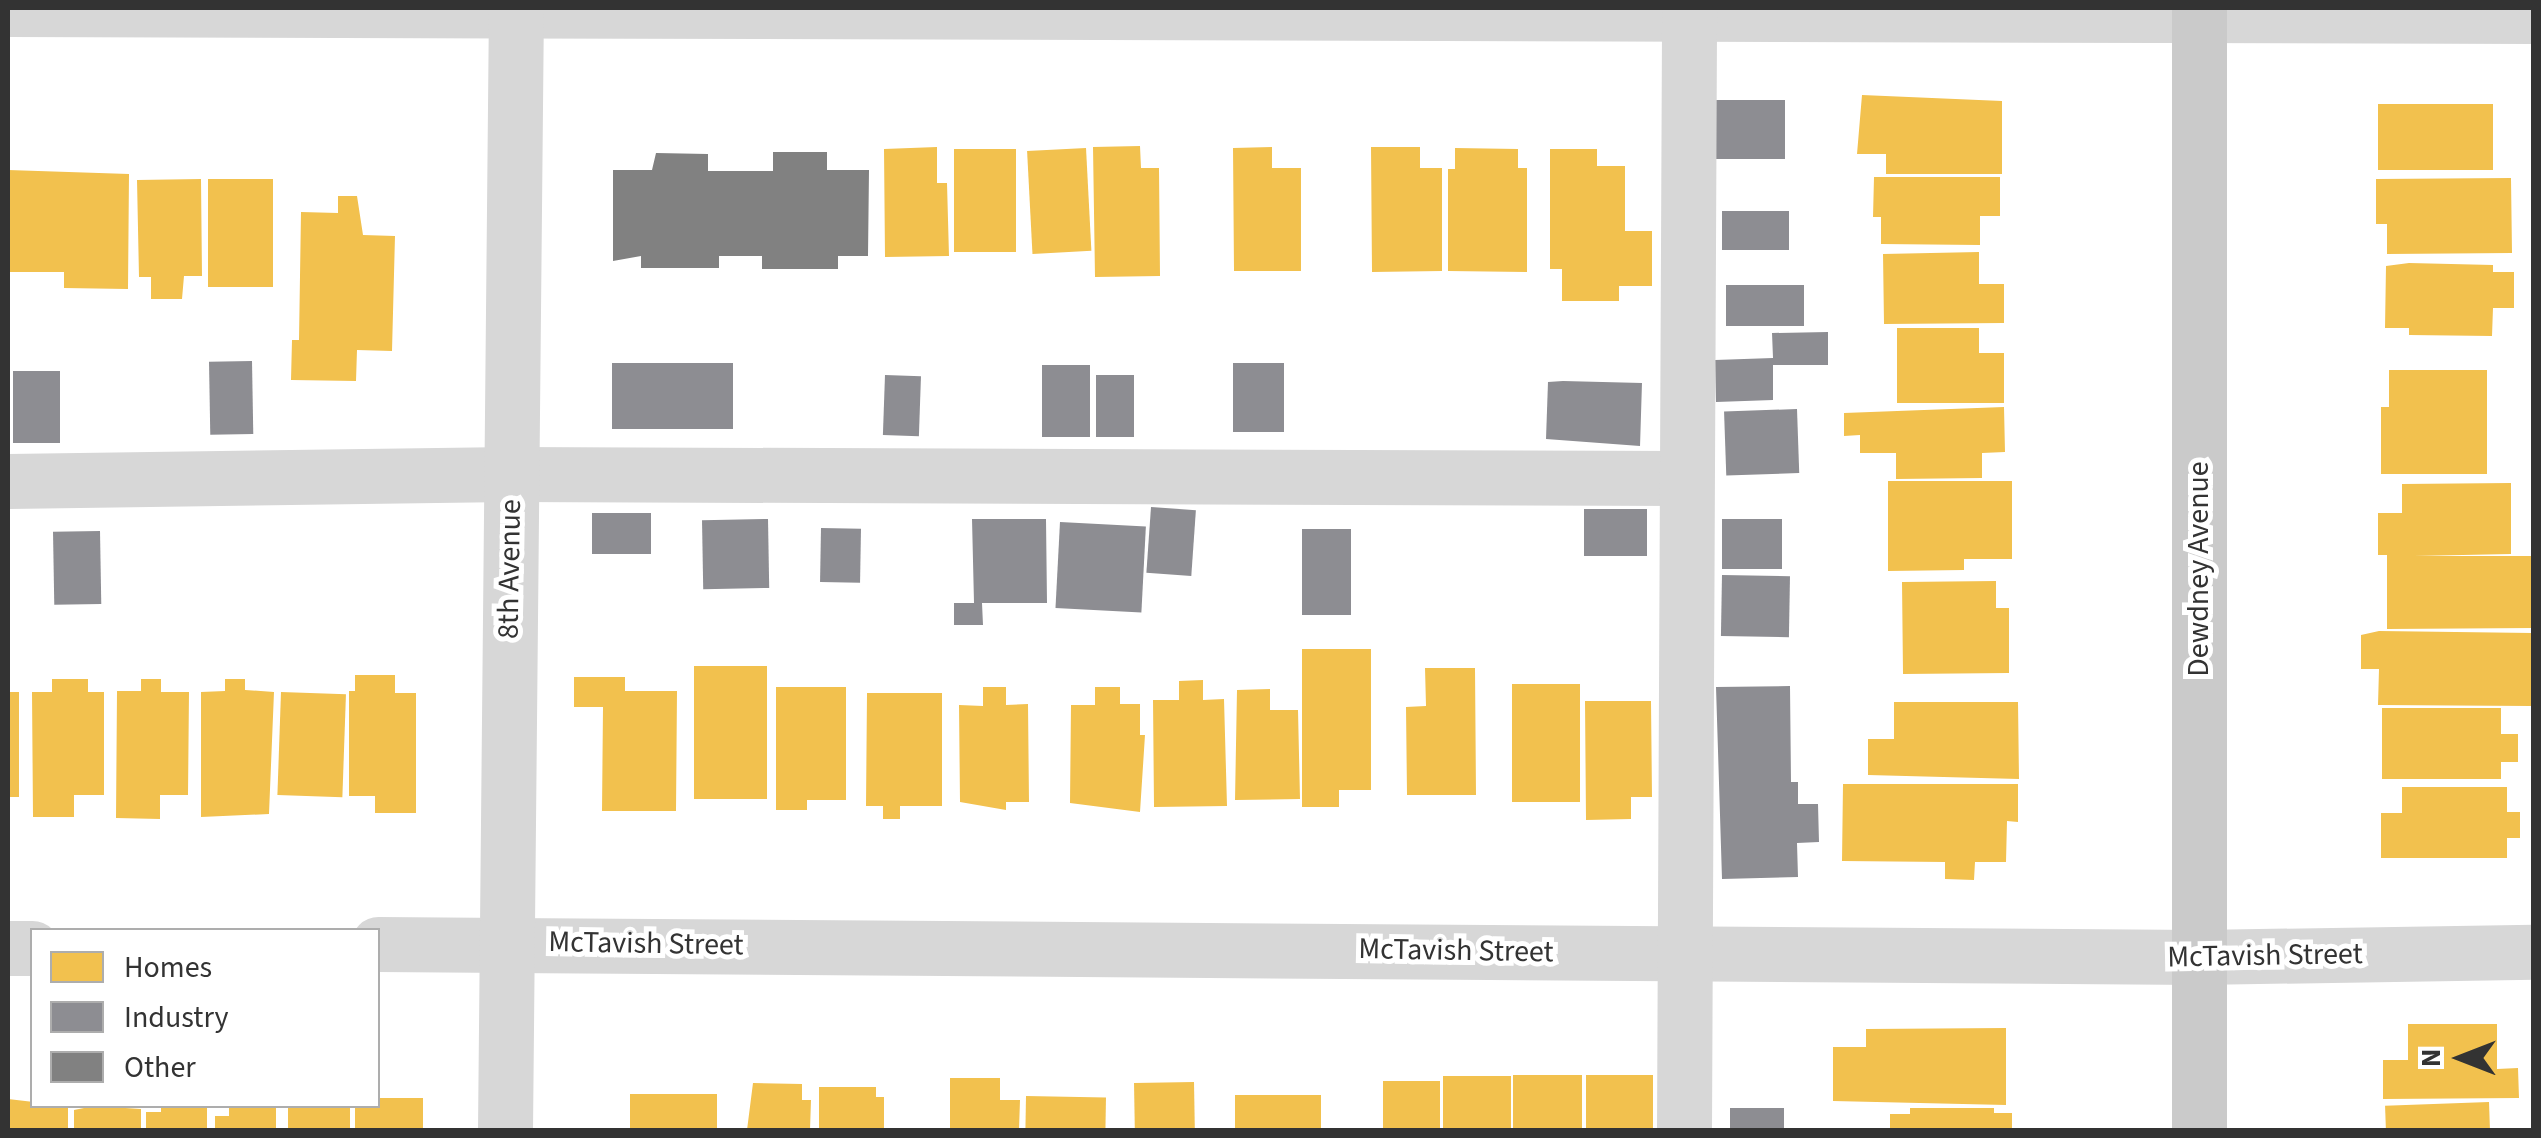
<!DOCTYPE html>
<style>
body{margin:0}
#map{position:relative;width:2541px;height:1138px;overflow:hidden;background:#fff;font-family:"Source Sans 3",sans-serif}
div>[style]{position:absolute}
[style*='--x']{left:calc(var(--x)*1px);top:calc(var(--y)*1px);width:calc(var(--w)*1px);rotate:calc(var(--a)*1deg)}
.homes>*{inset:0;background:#f2c14e;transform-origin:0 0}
.industry>*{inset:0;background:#8d8d92;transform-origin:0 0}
.building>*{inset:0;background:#818181}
.minor>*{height:55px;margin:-27.5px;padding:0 27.5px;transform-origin:27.5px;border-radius:27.5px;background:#d7d7d7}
.major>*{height:55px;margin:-27.5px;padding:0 27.5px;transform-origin:27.5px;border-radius:27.5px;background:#cacaca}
span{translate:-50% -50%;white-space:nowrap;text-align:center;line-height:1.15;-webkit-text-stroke:10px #fff;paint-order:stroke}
.street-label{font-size:30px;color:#333}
.frame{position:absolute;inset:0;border:10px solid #333;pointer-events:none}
.legend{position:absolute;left:30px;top:928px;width:350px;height:180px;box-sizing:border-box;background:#fff;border:2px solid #adadad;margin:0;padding:12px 18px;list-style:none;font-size:30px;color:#333}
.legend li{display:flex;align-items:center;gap:20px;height:50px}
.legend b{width:50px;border:2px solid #adadad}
.north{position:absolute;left:2411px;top:1008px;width:100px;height:100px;-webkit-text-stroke:8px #fff;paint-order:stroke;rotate:270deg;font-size:28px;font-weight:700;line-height:40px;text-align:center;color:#333}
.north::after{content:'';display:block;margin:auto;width:35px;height:45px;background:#333;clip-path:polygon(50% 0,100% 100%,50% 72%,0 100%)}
</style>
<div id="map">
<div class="homes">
<i style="clip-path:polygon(1862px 95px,2002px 101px,2002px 174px,1886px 174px,1886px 154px,1857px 154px)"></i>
<i style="left:2378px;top:104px;width:115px;height:66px"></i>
<i style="clip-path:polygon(1140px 146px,1141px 168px,1159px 168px,1160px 276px,1095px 277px,1093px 147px)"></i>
<i style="clip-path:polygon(937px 147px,937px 183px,947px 183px,949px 256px,885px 257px,884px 149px)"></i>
<i style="clip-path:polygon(1272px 147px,1272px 168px,1301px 168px,1301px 271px,1234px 271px,1233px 148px)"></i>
<i style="clip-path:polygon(1371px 147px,1420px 147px,1420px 168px,1442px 168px,1442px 271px,1372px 272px)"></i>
<i style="left:1086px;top:148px;width:103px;height:59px;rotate:87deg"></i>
<i style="clip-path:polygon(1455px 148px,1518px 149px,1518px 168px,1527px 168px,1527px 272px,1448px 271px,1448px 169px,1455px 169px)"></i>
<i style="left:954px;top:149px;width:62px;height:103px"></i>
<i style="clip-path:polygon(1550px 149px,1597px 149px,1597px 166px,1625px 166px,1625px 231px,1652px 231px,1652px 286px,1619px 286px,1619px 301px,1562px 301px,1562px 269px,1550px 269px)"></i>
<i style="clip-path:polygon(8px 170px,129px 174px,128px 289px,64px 288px,64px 272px,8px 272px)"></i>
<i style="clip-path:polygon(1874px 177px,2000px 177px,2000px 216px,1980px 216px,1980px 245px,1881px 244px,1881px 217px,1873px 217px)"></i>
<i style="clip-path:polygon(2511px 178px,2512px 253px,2387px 254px,2387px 224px,2376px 224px,2376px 179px)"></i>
<i style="clip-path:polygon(201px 179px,202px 276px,184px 276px,182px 299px,151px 299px,151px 277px,139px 277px,137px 180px)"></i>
<i style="left:208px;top:179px;width:65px;height:108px"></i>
<i style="clip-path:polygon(338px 196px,357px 196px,363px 235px,395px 236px,392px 351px,357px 350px,356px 381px,291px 380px,292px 340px,299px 340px,301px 212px,338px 213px)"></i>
<i style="clip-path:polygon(1979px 252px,1979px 284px,2004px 284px,2004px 323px,1884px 324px,1883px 254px)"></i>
<i style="clip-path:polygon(2409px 263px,2493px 265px,2493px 272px,2514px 272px,2514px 308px,2493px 308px,2492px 336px,2409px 335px,2409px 328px,2385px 328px,2386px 266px)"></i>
<i style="clip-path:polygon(1897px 328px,1979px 328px,1979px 353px,2004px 353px,2004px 403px,1897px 403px)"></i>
<i style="clip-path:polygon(2389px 370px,2487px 370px,2487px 474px,2381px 474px,2381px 407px,2389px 407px)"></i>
<i style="clip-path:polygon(2004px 407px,2005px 452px,1982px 453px,1982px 478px,1896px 479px,1896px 453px,1860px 453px,1860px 435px,1844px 436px,1844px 413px)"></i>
<i style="clip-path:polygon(1888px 481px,2012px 481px,2012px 559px,1964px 559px,1964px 570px,1888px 571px)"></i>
<i style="clip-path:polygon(2511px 483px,2511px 554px,2414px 556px,2534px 556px,2534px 628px,2387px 629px,2387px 555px,2378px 555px,2378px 513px,2402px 513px,2402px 484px)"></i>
<i style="clip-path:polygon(1996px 581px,1996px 608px,2009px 608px,2009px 673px,1903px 674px,1902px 582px)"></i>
<i style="clip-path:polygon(2379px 631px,2532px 633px,2531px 706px,2378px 705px,2379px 669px,2361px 669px,2361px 635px)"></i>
<i style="clip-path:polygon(1302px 649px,1371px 649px,1371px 790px,1339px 790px,1339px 807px,1302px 807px)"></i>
<i style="left:694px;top:666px;width:73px;height:133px"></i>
<i style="clip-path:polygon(1425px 668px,1475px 668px,1476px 795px,1407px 795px,1406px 707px,1426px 706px)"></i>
<i style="clip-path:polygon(355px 675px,395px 675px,395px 693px,416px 693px,416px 813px,375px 813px,375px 796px,349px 796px,349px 691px,355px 691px)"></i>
<i style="clip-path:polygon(574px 677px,625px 677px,625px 691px,677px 691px,676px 811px,602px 811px,603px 707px,574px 707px)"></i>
<i style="clip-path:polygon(52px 679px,88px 679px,88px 692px,104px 692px,104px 795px,74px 795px,74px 817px,33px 817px,32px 692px,52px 692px)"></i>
<i style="clip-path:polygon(141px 679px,161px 679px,161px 692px,189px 692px,188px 795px,160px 795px,160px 819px,116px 818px,117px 691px,141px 691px)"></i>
<i style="clip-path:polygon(225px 679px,245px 679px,245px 690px,274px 692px,269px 814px,201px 817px,201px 692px,225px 691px)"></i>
<i style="clip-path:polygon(1203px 680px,1203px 700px,1224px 699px,1227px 806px,1154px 807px,1153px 700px,1179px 700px,1179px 681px)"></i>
<i style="left:1512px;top:684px;width:68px;height:118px"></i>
<i style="clip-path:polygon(776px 687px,846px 687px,846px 800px,807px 800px,807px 810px,776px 810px)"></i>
<i style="clip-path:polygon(983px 687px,1006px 687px,1006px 705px,1028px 704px,1029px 802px,1006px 802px,1006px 810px,960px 802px,959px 705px,983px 706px)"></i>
<i style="clip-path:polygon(1095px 687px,1120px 687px,1120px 704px,1140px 704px,1140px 735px,1145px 735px,1140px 812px,1070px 803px,1071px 705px,1095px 705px)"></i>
<i style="clip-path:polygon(1270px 689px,1270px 710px,1298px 710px,1300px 799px,1235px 800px,1237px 690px)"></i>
<i style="left:8px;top:692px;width:11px;height:105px"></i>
<i style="left:281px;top:692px;width:65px;height:103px;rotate:2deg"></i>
<i style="clip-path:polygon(867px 693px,942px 693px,942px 806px,900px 806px,900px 819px,883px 819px,883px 806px,866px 806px)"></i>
<i style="clip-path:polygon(1585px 701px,1651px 701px,1652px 797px,1631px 797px,1631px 819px,1586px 820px)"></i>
<i style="clip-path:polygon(1894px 702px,2018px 702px,2019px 779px,1868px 775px,1868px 739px,1894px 739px)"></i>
<i style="clip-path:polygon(2382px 708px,2501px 708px,2501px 734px,2518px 734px,2518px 762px,2501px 762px,2501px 779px,2382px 779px)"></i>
<i style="clip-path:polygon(1843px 784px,2018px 784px,2018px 822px,2007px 821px,2006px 862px,1975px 862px,1974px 880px,1945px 879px,1945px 862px,1842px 861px)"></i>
<i style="clip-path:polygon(2402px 787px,2507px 787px,2507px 812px,2520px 812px,2520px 838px,2507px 838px,2507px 858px,2381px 858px,2381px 813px,2402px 813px)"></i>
<i style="clip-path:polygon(2408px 1024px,2497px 1024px,2497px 1069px,2518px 1068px,2519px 1098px,2383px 1099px,2383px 1060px,2408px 1060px)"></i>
<i style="clip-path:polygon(2006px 1028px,2006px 1105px,1833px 1101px,1833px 1047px,1866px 1047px,1866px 1029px)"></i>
<i style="left:1513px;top:1075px;width:69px;height:55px"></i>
<i style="left:1586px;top:1075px;width:67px;height:55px"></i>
<i style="left:1511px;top:1076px;width:54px;height:68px;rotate:90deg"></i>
<i style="clip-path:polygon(950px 1078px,1000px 1078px,1000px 1100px,1020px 1100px,1019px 1130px,950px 1130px)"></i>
<i style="left:1440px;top:1081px;width:49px;height:57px;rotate:90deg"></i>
<i style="left:1194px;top:1082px;width:48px;height:60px;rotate:89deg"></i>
<i style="clip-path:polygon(753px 1083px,802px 1084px,802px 1100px,811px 1100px,810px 1130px,747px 1130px)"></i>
<i style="clip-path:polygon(819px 1087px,876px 1087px,876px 1097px,884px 1097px,884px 1130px,819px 1130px)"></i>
<i style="left:630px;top:1094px;width:87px;height:36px"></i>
<i style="left:1321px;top:1095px;width:35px;height:86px;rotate:90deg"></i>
<i style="left:1026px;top:1096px;width:80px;height:34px;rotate:1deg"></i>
<i style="clip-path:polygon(378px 1098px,423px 1098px,423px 1130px,355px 1130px,355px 1106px,378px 1106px)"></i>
<i style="clip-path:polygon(8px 1099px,68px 1106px,68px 1130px,8px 1130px)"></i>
<i style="left:2489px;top:1102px;width:28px;height:104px;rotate:88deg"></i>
<i style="clip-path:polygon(94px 1106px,141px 1109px,141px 1130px,74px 1130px,74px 1110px)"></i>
<i style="clip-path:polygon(161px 1106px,207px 1106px,207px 1130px,146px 1130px,146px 1112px,161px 1112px)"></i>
<i style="clip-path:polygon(229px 1106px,276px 1106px,276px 1130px,215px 1130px,215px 1116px,229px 1116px)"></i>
<i style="left:288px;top:1106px;width:62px;height:24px"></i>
<i style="clip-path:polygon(1910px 1108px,1994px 1108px,1994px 1113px,2012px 1113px,2012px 1130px,1890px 1130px,1890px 1114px,1910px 1114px)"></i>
</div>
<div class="industry">
<i style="left:1714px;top:100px;width:71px;height:59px"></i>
<i style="left:1722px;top:211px;width:67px;height:39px"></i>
<i style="left:1726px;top:285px;width:78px;height:41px"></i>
<i style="clip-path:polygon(1828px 332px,1828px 365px,1773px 365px,1773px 400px,1716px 402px,1715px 360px,1773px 358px,1772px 333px)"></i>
<i style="left:252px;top:361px;width:73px;height:43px;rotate:89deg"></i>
<i style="left:612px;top:363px;width:121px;height:66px"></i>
<i style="left:1233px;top:363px;width:51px;height:69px"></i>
<i style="left:1090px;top:365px;width:72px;height:48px;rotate:90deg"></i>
<i style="left:13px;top:371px;width:47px;height:72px"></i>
<i style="left:885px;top:375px;width:36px;height:60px;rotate:2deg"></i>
<i style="left:1096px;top:375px;width:38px;height:62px"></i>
<i style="clip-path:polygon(1563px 381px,1642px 383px,1640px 446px,1546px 439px,1548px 382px)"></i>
<i style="left:1797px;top:409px;width:64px;height:73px;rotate:88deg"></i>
<i style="left:1151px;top:507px;width:45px;height:66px;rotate:4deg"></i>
<i style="left:1584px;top:509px;width:63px;height:47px"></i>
<i style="left:592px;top:513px;width:59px;height:41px"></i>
<i style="left:768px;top:519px;width:69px;height:66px;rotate:89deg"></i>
<i style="clip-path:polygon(972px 519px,1046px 519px,1047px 603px,982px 603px,983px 625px,954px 625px,954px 603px,974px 603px)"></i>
<i style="left:1722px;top:519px;width:60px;height:50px"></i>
<i style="left:1060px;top:522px;width:86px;height:86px;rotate:3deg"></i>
<i style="left:821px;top:528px;width:40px;height:54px;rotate:1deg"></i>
<i style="left:1302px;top:529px;width:49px;height:86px"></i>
<i style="left:100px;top:531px;width:73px;height:47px;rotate:89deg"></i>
<i style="left:1722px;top:575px;width:68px;height:61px;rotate:1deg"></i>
<i style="clip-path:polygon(1790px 686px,1791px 782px,1798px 782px,1798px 804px,1818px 804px,1819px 842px,1797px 843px,1798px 877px,1722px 879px,1716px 687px)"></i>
<i style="left:1730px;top:1108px;width:54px;height:22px"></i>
</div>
<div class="building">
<i style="clip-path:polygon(773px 152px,827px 152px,827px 170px,869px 170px,868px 256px,838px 256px,838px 269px,762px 269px,762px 256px,719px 256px,719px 268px,641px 268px,641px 256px,613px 261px,613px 170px,652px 170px,656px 153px,708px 154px,708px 171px,773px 171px)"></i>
</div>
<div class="minor">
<i style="--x:8;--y:9;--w:2526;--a:0.16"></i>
<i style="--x:8;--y:481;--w:503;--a:-0.8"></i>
<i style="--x:511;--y:474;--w:1174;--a:0.2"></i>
<i style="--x:378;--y:944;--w:1821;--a:0.41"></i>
<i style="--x:2199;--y:957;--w:335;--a:-0.9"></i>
<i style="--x:8;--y:948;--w:24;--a:0"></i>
<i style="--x:505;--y:1130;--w:1122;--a:-89.44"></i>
<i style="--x:1684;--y:1130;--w:1122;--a:-89.74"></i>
</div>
<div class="major">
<i style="--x:2199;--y:8;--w:1122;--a:90"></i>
</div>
<div class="street-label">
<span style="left:510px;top:569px;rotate:-89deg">8th Avenue</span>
<span style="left:2199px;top:569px;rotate:-90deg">Dewdney Avenue</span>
<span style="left:646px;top:944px;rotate:1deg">McTavish Street</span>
<span style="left:1456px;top:951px;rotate:1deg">McTavish Street</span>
<span style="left:2265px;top:956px;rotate:-1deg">McTavish Street</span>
</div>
<div class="frame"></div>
<ul class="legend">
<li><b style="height:28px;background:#f2c14e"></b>Homes</li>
<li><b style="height:28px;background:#8d8d92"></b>Industry</li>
<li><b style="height:28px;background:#818181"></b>Other</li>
</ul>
<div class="north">N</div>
</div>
